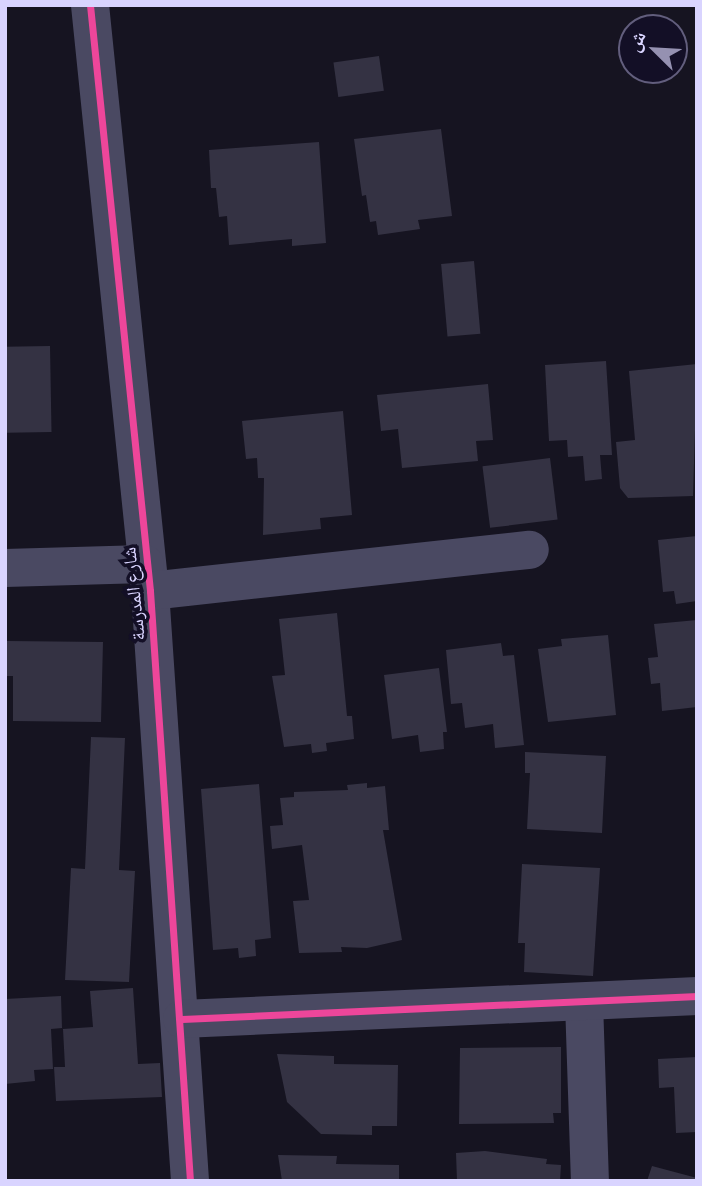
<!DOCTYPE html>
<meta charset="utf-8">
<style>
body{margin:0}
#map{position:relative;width:702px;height:1186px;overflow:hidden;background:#161421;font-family:Barlow,"Noto Naskh Arabic",sans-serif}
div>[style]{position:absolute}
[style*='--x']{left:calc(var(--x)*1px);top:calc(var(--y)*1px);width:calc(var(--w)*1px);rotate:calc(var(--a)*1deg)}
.building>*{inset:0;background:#343243;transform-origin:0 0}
.minor>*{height:38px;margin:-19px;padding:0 19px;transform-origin:19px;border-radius:19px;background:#4a4962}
.cycleway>*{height:7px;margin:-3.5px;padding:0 3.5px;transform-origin:3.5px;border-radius:3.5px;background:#ed469a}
span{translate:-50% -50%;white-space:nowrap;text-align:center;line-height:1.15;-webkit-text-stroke:7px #130f26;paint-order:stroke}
.street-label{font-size:19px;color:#d9d4ff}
.frame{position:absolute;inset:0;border:7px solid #d9d4ff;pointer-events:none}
.north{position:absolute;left:618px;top:14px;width:70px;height:70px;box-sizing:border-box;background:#130f26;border:2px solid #625e7d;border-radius:50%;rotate:294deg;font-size:19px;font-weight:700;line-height:28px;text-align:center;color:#d9d4ff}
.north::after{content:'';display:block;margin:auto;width:24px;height:32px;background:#9591b1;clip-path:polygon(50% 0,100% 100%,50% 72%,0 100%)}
</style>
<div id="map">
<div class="building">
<i style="left:379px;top:56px;width:35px;height:46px;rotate:82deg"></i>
<i style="clip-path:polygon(441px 129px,452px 216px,418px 220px,420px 229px,378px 235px,376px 221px,370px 222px,366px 195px,362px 196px,354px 139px)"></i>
<i style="clip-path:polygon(319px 142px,326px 243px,292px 246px,292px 239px,229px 245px,227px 216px,219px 217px,216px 188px,211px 188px,209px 150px)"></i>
<i style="left:474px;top:261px;width:73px;height:33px;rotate:85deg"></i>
<i style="left:50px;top:346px;width:86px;height:45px;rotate:89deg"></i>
<i style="clip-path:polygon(606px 361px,612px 455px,600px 455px,602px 479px,585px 481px,583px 456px,568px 457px,567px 440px,549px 441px,545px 365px)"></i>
<i style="clip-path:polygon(697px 364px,693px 496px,628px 498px,620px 488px,616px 442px,635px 440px,629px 371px)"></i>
<i style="clip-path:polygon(488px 384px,493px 440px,476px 441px,478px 461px,402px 468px,398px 429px,381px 431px,377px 395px)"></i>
<i style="clip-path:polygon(343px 411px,352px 515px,320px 518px,321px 529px,263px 535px,264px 478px,258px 478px,257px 458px,246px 459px,242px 421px)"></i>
<i style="left:550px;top:458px;width:62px;height:68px;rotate:83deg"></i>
<i style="clip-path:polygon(697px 536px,697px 601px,676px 604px,674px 591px,663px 592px,658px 540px)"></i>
<i style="clip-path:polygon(337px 613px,347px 716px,352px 716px,354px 739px,326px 743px,327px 751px,312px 753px,311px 744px,284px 747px,272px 676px,285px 675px,279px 619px)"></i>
<i style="clip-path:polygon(697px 620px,697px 707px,662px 711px,660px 683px,651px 684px,648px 658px,658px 657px,654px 624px)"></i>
<i style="clip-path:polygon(608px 635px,616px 715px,548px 722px,538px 649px,562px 646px,561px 639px)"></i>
<i style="clip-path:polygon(7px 641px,103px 642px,101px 722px,13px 721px,13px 676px,7px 676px)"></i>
<i style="clip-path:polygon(501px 643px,503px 656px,514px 655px,524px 745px,495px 748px,493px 724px,465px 728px,462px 703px,451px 704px,446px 650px)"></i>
<i style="clip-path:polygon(439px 668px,447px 732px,443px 732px,444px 749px,420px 752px,418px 735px,392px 739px,384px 675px)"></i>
<i style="clip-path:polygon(91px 737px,125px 738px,119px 870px,135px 871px,129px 982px,65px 980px,71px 868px,85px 869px)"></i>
<i style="clip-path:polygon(525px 752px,606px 756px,602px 833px,527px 829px,530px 773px,525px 773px)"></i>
<i style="clip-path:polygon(367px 783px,367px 788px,385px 786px,389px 830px,383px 830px,402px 940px,367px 948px,341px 947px,342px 952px,299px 953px,293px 901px,309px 900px,302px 845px,272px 849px,270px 826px,283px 825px,280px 798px,294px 797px,294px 792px,348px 790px,347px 785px)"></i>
<i style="clip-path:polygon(259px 784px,271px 938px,255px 940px,256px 956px,239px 958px,238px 948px,213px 950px,201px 789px)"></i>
<i style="clip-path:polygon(522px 864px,600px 868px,593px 976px,524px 972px,525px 943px,518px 943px)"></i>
<i style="clip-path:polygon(133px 988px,138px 1064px,160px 1063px,162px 1097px,56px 1101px,54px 1067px,65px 1067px,63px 1029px,93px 1027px,90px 991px)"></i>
<i style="clip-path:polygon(61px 996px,62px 1028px,51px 1029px,53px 1069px,34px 1070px,35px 1081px,5px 1084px,5px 999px)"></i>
<i style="clip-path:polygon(561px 1047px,561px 1113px,553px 1113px,554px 1123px,459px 1124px,460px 1048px)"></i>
<i style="clip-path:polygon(277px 1054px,334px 1056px,334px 1064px,398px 1065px,397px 1126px,372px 1126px,372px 1135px,321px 1134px,287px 1102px)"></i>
<i style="clip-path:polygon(697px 1057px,697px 1132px,676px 1133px,674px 1087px,659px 1088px,658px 1059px)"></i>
<i style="clip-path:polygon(485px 1151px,547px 1159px,546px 1164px,561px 1165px,560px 1181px,457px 1181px,456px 1153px)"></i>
<i style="clip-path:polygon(278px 1155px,337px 1156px,336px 1164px,399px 1165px,399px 1181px,282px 1181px)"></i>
<i style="clip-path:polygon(652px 1166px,697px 1178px,697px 1181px,647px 1181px)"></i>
</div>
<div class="minor">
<i style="--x:90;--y:5;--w:589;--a:84.15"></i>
<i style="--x:150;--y:591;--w:591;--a:86.12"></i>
<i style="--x:5;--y:568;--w:140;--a:-1.6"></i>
<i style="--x:150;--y:591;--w:382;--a:-6.2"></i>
<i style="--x:584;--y:1002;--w:179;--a:88.1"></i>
<i style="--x:182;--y:1019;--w:516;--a:-2.56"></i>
</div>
<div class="cycleway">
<i style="--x:90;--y:5;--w:589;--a:84.15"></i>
<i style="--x:150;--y:591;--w:591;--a:86.12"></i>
<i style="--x:182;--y:1019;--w:516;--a:-2.56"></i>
</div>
<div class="street-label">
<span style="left:133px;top:594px;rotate:-96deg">شارع المدرسة</span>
</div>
<div class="frame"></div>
<div class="north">ش</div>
</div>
